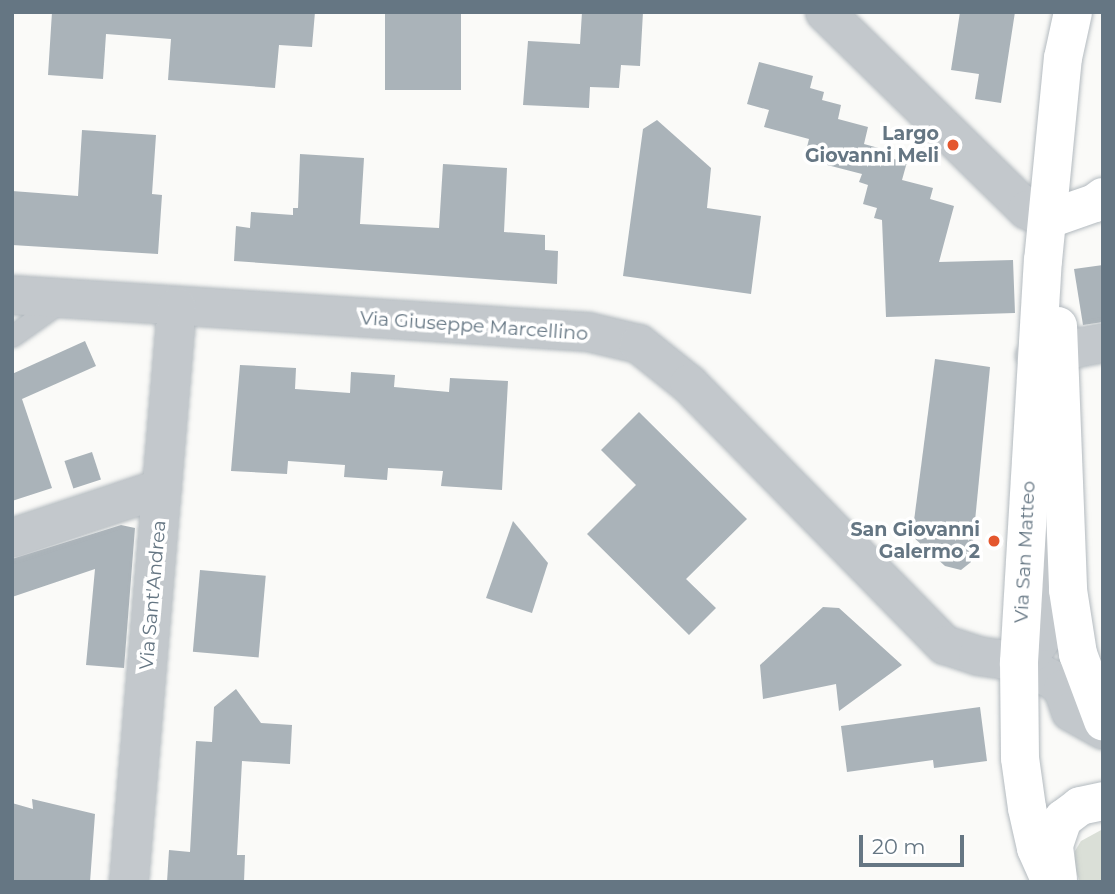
<!DOCTYPE html>
<style>
body{margin:0}
#map{position:relative;width:1115px;height:894px;overflow:hidden;background:#fafaf8;font-family:Montserrat,sans-serif}
div>[style]{position:absolute}
[style*='--x']{left:calc(var(--x)*1px);top:calc(var(--y)*1px);width:calc(var(--w)*1px);rotate:calc(var(--a)*1deg)}
.green>*{inset:0;background:#dadfd7}
.building>*{inset:0;background:#aab3b9;transform-origin:0 0}
.roads{filter:drop-shadow(0 0 2px #b3babf) drop-shadow(0 0 2px #b3babf)}
.lane>*{height:21px;margin:-10.5px;padding:0 10.5px;transform-origin:10.5px;border-radius:10.5px;background:#c3c8cc}
.street>*{height:38px;margin:-19px;padding:0 19px;transform-origin:19px;border-radius:19px;background:#c3c8cc}
.secondary>*{height:38px;margin:-19px;padding:0 19px;transform-origin:19px;border-radius:19px;background:#fff}
.dots>*{width:19px;height:19px;translate:-50% -50%;box-sizing:border-box;border:4px solid #fff;border-radius:50%}
span{translate:-50% -50%;white-space:nowrap;text-align:center;line-height:1.15;-webkit-text-stroke:7px #fff;paint-order:stroke}
.poi-label{font-size:19px;color:#657683;font-weight:700}
.right{translate:-100% -50%;text-align:right}
.street-label{font-size:19px;color:#657683}
.frame{position:absolute;inset:0;border:14px solid #657683;pointer-events:none}
.scale{position:absolute;left:859px;top:835px;width:105px;height:32px;box-sizing:border-box;border:4px solid #657683;border-top:0;padding-left:9px;font-size:21px;line-height:24px;white-space:nowrap;color:#657683;-webkit-text-stroke:5px #fff;paint-order:stroke}
</style>
<div id="map">
<div class="green">
<i style="clip-path:polygon(1103px 829px,1103px 882px,1080px 882px,1074px 866px,1075px 851px,1081px 841px)"></i>
</div>
<div class="building">
<i style="clip-path:polygon(52px 12px,315px 12px,312px 47px,279px 45px,275px 88px,168px 80px,171px 39px,106px 34px,103px 79px,48px 75px)"></i>
<i style="left:385px;top:12px;width:76px;height:78px"></i>
<i style="clip-path:polygon(582px 12px,643px 12px,640px 66px,621px 65px,619px 88px,590px 87px,589px 108px,523px 105px,528px 41px,580px 44px)"></i>
<i style="clip-path:polygon(960px 12px,1015px 12px,1001px 103px,975px 99px,979px 74px,951px 70px)"></i>
<i style="clip-path:polygon(759px 62px,813px 76px,810px 88px,824px 92px,822px 100px,841px 105px,838px 119px,868px 127px,864px 144px,886px 150px,885px 157px,907px 162px,902px 180px,933px 188px,930px 199px,954px 206px,939px 262px,1013px 260px,1015px 313px,886px 317px,882px 220px,874px 218px,877px 208px,863px 204px,868px 185px,859px 182px,862px 174px,804px 159px,809px 139px,764px 127px,769px 110px,747px 104px)"></i>
<i style="clip-path:polygon(657px 120px,711px 168px,707px 208px,761px 216px,751px 294px,623px 276px,643px 129px)"></i>
<i style="clip-path:polygon(82px 130px,156px 135px,152px 194px,162px 195px,158px 254px,12px 245px,12px 191px,78px 196px)"></i>
<i style="clip-path:polygon(300px 154px,364px 158px,360px 224px,439px 228px,443px 164px,507px 168px,504px 232px,545px 235px,545px 250px,558px 251px,557px 284px,234px 261px,236px 226px,250px 228px,251px 212px,293px 215px,293px 208px,298px 208px)"></i>
<i style="clip-path:polygon(1103px 265px,1103px 322px,1083px 325px,1074px 269px)"></i>
<i style="clip-path:polygon(85px 341px,96px 366px,22px 399px,52px 488px,12px 501px,12px 374px)"></i>
<i style="clip-path:polygon(935px 359px,990px 367px,971px 562px,961px 570px,945px 566px,912px 536px)"></i>
<i style="clip-path:polygon(240px 365px,296px 368px,295px 389px,350px 393px,351px 372px,395px 375px,394px 387px,449px 392px,450px 378px,508px 381px,502px 490px,441px 486px,443px 471px,388px 468px,387px 480px,344px 477px,345px 465px,288px 461px,287px 474px,231px 471px)"></i>
<i style="clip-path:polygon(639px 412px,747px 519px,686px 579px,716px 608px,689px 635px,587px 534px,636px 485px,601px 450px)"></i>
<i style="left:92px;top:452px;width:29px;height:29px;rotate:72deg"></i>
<i style="clip-path:polygon(513px 521px,548px 563px,532px 613px,486px 598px)"></i>
<i style="clip-path:polygon(121px 525px,135px 528px,124px 668px,86px 665px,95px 569px,12px 597px,12px 559px)"></i>
<i style="left:200px;top:570px;width:66px;height:82px;rotate:5deg"></i>
<i style="clip-path:polygon(823px 607px,839px 608px,902px 665px,839px 711px,836px 684px,763px 699px,760px 665px)"></i>
<i style="clip-path:polygon(236px 689px,261px 723px,292px 725px,290px 764px,242px 761px,237px 855px,245px 855px,244px 882px,167px 882px,169px 850px,190px 852px,196px 741px,212px 742px,214px 707px)"></i>
<i style="clip-path:polygon(980px 707px,987px 761px,934px 768px,933px 760px,847px 772px,841px 726px)"></i>
<i style="clip-path:polygon(32px 799px,95px 814px,90px 882px,12px 882px,12px 803px,33px 809px)"></i>
</div>
<div class="roads">
<div class="lane">
<i style="--x:12;--y:336;--w:64;--a:-35.4"></i>
</div>
<div class="street">
<i style="--x:825;--y:12;--w:283;--a:44.4"></i>
<i style="--x:1027;--y:210;--w:24;--a:22"></i>
<i style="--x:12;--y:295;--w:577;--a:3.68"></i>
<i style="--x:588;--y:332;--w:52;--a:13.2"></i>
<i style="--x:639;--y:344;--w:64;--a:38.7"></i>
<i style="--x:689;--y:384;--w:366;--a:45.6"></i>
<i style="--x:945;--y:645;--w:35;--a:18"></i>
<i style="--x:978;--y:656;--w:41;--a:8.3"></i>
<i style="--x:1019;--y:662;--w:38;--a:28"></i>
<i style="--x:1053;--y:680;--w:13;--a:42"></i>
<i style="--x:1063;--y:689;--w:24;--a:71"></i>
<i style="--x:1071;--y:712;--w:37;--a:29"></i>
<i style="--x:1035;--y:356;--w:69;--a:-10.8"></i>
<i style="--x:12;--y:538;--w:158;--a:-18.4"></i>
<i style="--x:1019;--y:662;--w:17;--a:-36"></i>
<i style="--x:1033;--y:652;--w:24;--a:-57"></i>
<i style="--x:1046;--y:632;--w:98;--a:-89.4"></i>
<i style="--x:1047;--y:534;--w:25;--a:-45"></i>
<i style="--x:129;--y:882;--w:577;--a:-85.23"></i>
</div>
<div class="secondary">
<i style="--x:1049;--y:219;--w:49;--a:-19.2"></i>
<i style="--x:1095;--y:203;--w:10;--a:-37"></i>
<i style="--x:1058;--y:326;--w:264;--a:87.8"></i>
<i style="--x:1068;--y:590;--w:65;--a:81.1"></i>
<i style="--x:1078;--y:654;--w:72;--a:69.5"></i>
<i style="--x:1058;--y:879;--w:34;--a:-97"></i>
<i style="--x:1054;--y:845;--w:28;--a:-71"></i>
<i style="--x:1063;--y:819;--w:21;--a:-37"></i>
<i style="--x:1080;--y:806;--w:24;--a:-12"></i>
<i style="--x:1051;--y:882;--w:37;--a:-114"></i>
<i style="--x:1036;--y:848;--w:41;--a:-102.7"></i>
<i style="--x:1027;--y:808;--w:50;--a:-98"></i>
<i style="--x:1020;--y:758;--w:96;--a:-90.6"></i>
<i style="--x:1019;--y:662;--w:402;--a:-86.6"></i>
<i style="--x:1043;--y:261;--w:204;--a:-84.4"></i>
<i style="--x:1063;--y:58;--w:47;--a:-77.7"></i>
</div>
</div>
<div class="dots">
<i style="left:953px;top:145px;background:#e4572e"></i>
<i style="left:994px;top:541px;background:#e4572e"></i>
</div>
<div class="poi-label">
<span class="right" style="left:939px;top:145px">Largo<br>Giovanni Meli</span>
<span class="right" style="left:980px;top:541px">San Giovanni<br>Galermo 2</span>
</div>
<div class="street-label">
<span style="left:474px;top:326px;rotate:4deg">Via Giuseppe Marcellino</span>
<span style="left:1025px;top:552px;rotate:-87deg">Via San Matteo</span>
<span style="left:153px;top:595px;rotate:-85deg">Via Sant'Andrea</span>
</div>
<div class="frame"></div>
<div class="scale">20 m</div>
</div>
